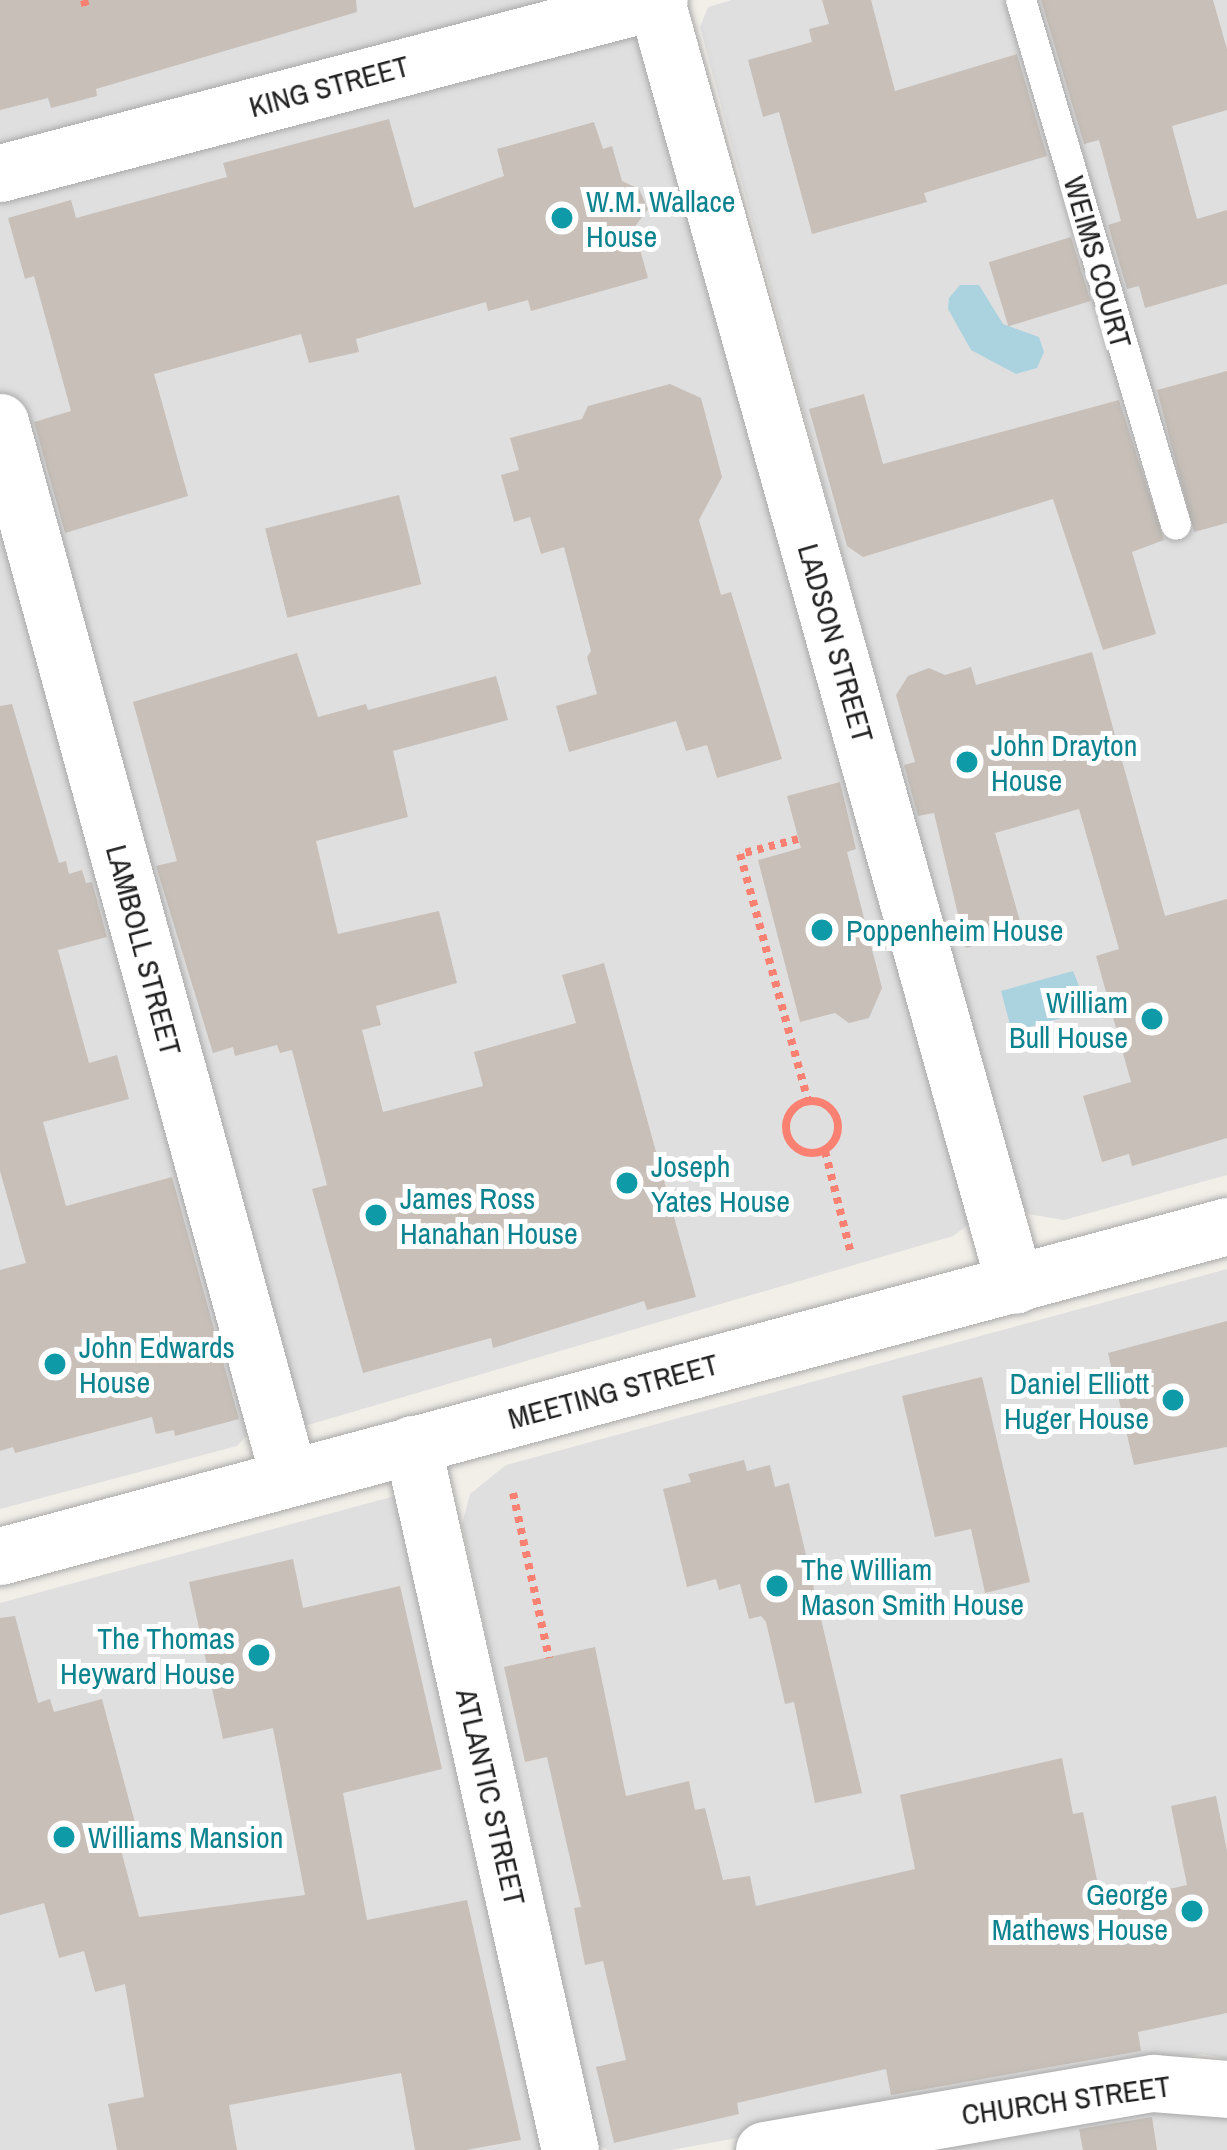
<!DOCTYPE html>
<style>
body{margin:0}
#map{position:relative;width:1227px;height:2150px;overflow:hidden;background:#f2efe9;font-family:"Archivo Narrow",sans-serif}
div>[style]{position:absolute}
[style*='--x']{left:calc(var(--x)*1px);top:calc(var(--y)*1px);width:calc(var(--w)*1px);rotate:calc(var(--a)*1deg)}
.residential>*{inset:0;background:#e0dfdf}
.water>*{inset:0;background:#aad3df}
.building>*{inset:0;background:#c7bfb8;transform-origin:0 0}
.path>*{height:8px;margin-top:-4px;transform-origin:0;background:repeating-linear-gradient(90deg,#fa8072 0 6px,transparent 0 12px)}
.path>.ring{margin:-4px;padding:0;box-sizing:content-box;background:none;border:8px solid #fa8072;border-radius:50%}
.roads{filter:drop-shadow(0 0 3px #a9a9a9) drop-shadow(0 0 3px #a9a9a9)}
.lane>*{height:30px;margin:-15px;padding:0 15px;transform-origin:15px;border-radius:15px;background:#fff}
.street>*{height:57px;margin:-28.5px;padding:0 28.5px;transform-origin:28.5px;border-radius:28.5px;background:#fff}
.dots>*{width:33px;height:33px;translate:-50% -50%;box-sizing:border-box;border:6px solid #fff;border-radius:50%}
span{translate:-50% -50%;white-space:nowrap;text-align:center;line-height:1.15;-webkit-text-stroke:10px #fff;paint-order:stroke}
.street-label{font-size:30px;color:#222}
.culture-label{font-size:30px;color:#0d838f}
.left{translate:0 -50%;text-align:left}
.right{translate:-100% -50%;text-align:right}
</style>
<div id="map">
<div class="residential">
<i style="clip-path:polygon(0 0,550px 0,0 153px)"></i>
<i style="clip-path:polygon(732px 0,1227px 0,1227px 1175px,1064px 1220px,1028px 1214px,1015px 1197px,700px 27px,708px 7px)"></i>
<i style="clip-path:polygon(624px 29px,647px 38px,973px 1221px,953px 1236px,301px 1427px,0 404px,0 188px)"></i>
<i style="clip-path:polygon(0 491px,259px 1423px,237px 1446px,0 1509px)"></i>
<i style="clip-path:polygon(1227px 1269px,1227px 2059px,1202px 2054px,671px 2150px,608px 2150px,598px 2145px,462px 1524px,470px 1494px,506px 1465px)"></i>
<i style="clip-path:polygon(406px 1493px,541px 2150px,0 2150px,0 1603px)"></i>
<i style="clip-path:polygon(1166px 2091px,1227px 2108px,1227px 2150px,821px 2150px)"></i>
</div>
<div class="water">
<i style="clip-path:polygon(960px 285px,979px 285px,1003px 324px,1039px 337px,1044px 352px,1037px 368px,1016px 374px,971px 350px,948px 309px,949px 298px)"></i>
<i style="clip-path:polygon(1073px 971px,1087px 1006px,1083px 1012px,1012px 1032px,1001px 991px)"></i>
</div>
<div class="building">
<i style="clip-path:polygon(0 0,356px 0,357px 12px,96px 89px,97px 96px,51px 108px,48px 98px,0 110px)"></i>
<i style="clip-path:polygon(822px 0,871px 0,895px 91px,1017px 54px,1047px 156px,924px 193px,927px 202px,812px 234px,779px 112px,763px 117px,748px 60px,812px 42px,809px 29px,829px 24px)"></i>
<i style="clip-path:polygon(1041px 0,1213px 0,1227px 49px,1227px 110px,1172px 126px,1197px 219px,1227px 210px,1227px 284px,1145px 308px,1139px 286px,1127px 289px,1108px 225px,1121px 221px,1099px 140px,1084px 144px)"></i>
<i style="clip-path:polygon(389px 119px,414px 208px,504px 176px,497px 149px,594px 122px,603px 149px,612px 146px,622px 181px,639px 189px,648px 209px,634px 228px,648px 278px,531px 311px,528px 300px,488px 311px,486px 302px,356px 339px,359px 352px,309px 363px,301px 334px,154px 374px,188px 496px,65px 533px,34px 422px,71px 411px,34px 276px,25px 279px,8px 218px,71px 200px,76px 218px,227px 177px,223px 163px)"></i>
<i style="left:1071px;top:237px;width:67px;height:86px;rotate:73deg"></i>
<i style="clip-path:polygon(1227px 371px,1227px 523px,1194px 532px,1157px 390px)"></i>
<i style="clip-path:polygon(670px 384px,701px 398px,722px 477px,699px 520px,721px 595px,731px 592px,782px 759px,717px 778px,707px 745px,686px 751px,676px 721px,569px 752px,556px 706px,597px 694px,587px 657px,591px 651px,564px 547px,541px 554px,530px 517px,514px 522px,501px 475px,519px 470px,510px 438px,582px 419px,588px 406px)"></i>
<i style="clip-path:polygon(864px 394px,883px 464px,1119px 400px,1164px 540px,1132px 552px,1156px 634px,1103px 650px,1053px 499px,863px 557px,847px 546px,809px 409px)"></i>
<i style="left:399px;top:495px;width:92px;height:138px;rotate:76deg"></i>
<i style="clip-path:polygon(1092px 652px,1165px 916px,1227px 899px,1227px 1138px,1132px 1166px,1129px 1154px,1102px 1162px,1083px 1096px,1131px 1082px,1096px 956px,1119px 949px,1079px 809px,995px 833px,1023px 932px,966px 948px,934px 813px,918px 816px,904px 765px,915px 762px,896px 695px,908px 676px,929px 668px,945px 675px,971px 667px,976px 685px)"></i>
<i style="clip-path:polygon(297px 653px,318px 717px,366px 704px,368px 710px,496px 676px,508px 720px,393px 751px,408px 817px,316px 841px,338px 934px,439px 911px,457px 983px,376px 1006px,381px 1025px,362px 1030px,383px 1112px,483px 1086px,474px 1052px,576px 1023px,562px 975px,604px 963px,696px 1297px,647px 1310px,644px 1301px,493px 1348px,491px 1338px,363px 1373px,312px 1189px,327px 1185px,292px 1050px,280px 1053px,277px 1045px,235px 1056px,233px 1047px,213px 1053px,156px 866px,177px 861px,133px 702px)"></i>
<i style="clip-path:polygon(12px 704px,59px 863px,66px 861px,69px 874px,82px 870px,86px 883px,92px 882px,107px 937px,58px 950px,89px 1063px,117px 1055px,129px 1099px,43px 1122px,66px 1206px,172px 1177px,239px 1419px,175px 1436px,174px 1430px,156px 1434px,152px 1417px,15px 1453px,13px 1447px,0 1451px,0 1270px,26px 1263px,0 1171px,0 706px)"></i>
<i style="clip-path:polygon(840px 782px,856px 849px,847px 852px,882px 988px,869px 1018px,849px 1023px,835px 1013px,800px 1022px,758px 860px,801px 848px,787px 796px)"></i>
<i style="clip-path:polygon(1227px 1321px,1227px 1447px,1134px 1465px,1108px 1353px)"></i>
<i style="clip-path:polygon(982px 1377px,1030px 1582px,985px 1593px,971px 1529px,935px 1537px,902px 1396px)"></i>
<i style="clip-path:polygon(744px 1460px,747px 1471px,770px 1465px,775px 1487px,789px 1483px,862px 1793px,815px 1803px,794px 1702px,785px 1704px,766px 1622px,761px 1616px,749px 1619px,740px 1584px,719px 1590px,716px 1579px,687px 1587px,663px 1489px,691px 1482px,688px 1474px)"></i>
<i style="clip-path:polygon(293px 1559px,303px 1608px,400px 1586px,442px 1769px,343px 1793px,367px 1920px,467px 1900px,521px 2140px,466px 2150px,415px 2150px,401px 2073px,229px 2105px,237px 2150px,117px 2150px,108px 2104px,144px 2097px,125px 1984px,95px 1992px,84px 1951px,59px 1958px,44px 1903px,0 1915px,0 1618px,15px 1616px,38px 1703px,50px 1699px,54px 1712px,102px 1699px,138px 1834px,118px 1839px,139px 1917px,305px 1895px,273px 1728px,223px 1739px,189px 1582px)"></i>
<i style="clip-path:polygon(595px 1647px,626px 1796px,689px 1781px,695px 1810px,705px 1808px,723px 1880px,750px 1876px,756px 1906px,915px 1869px,900px 1795px,1062px 1758px,1073px 1814px,1083px 1812px,1102px 1904px,1187px 1885px,1171px 1806px,1216px 1796px,1227px 1851px,1227px 2013px,1138px 2032px,1141px 2051px,891px 2095px,886px 2069px,737px 2103px,739px 2114px,614px 2143px,596px 2067px,626px 2060px,603px 1961px,585px 1965px,574px 1908px,581px 1907px,547px 1757px,525px 1762px,504px 1667px)"></i>
<i style="clip-path:polygon(1152px 2117px,1157px 2150px,1083px 2150px,1079px 2129px)"></i>
</div>
<div class="path">
<i style="--x:84;--y:0;--w:8;--a:76"></i>
<i style="--x:798;--y:839;--w:60;--a:165.5"></i>
<i style="--x:740;--y:854;--w:256;--a:74.6"></i>
<i class="ring" style="left:786px;top:1101px;width:44px;height:44px"></i>
<i style="--x:825;--y:1151;--w:102;--a:75.8"></i>
<i style="--x:513;--y:1493;--w:169;--a:77.7"></i>
</div>
<div class="roads">
<div class="lane">
<i style="--x:1021;--y:0;--w:547;--a:73.55"></i>
</div>
<div class="street">
<i style="--x:656;--y:1;--w:1333;--a:74.38"></i>
<i style="--x:0;--y:173;--w:681;--a:-14.71"></i>
<i style="--x:0;--y:422;--w:1095;--a:74.69"></i>
<i style="--x:412;--y:1444;--w:723;--a:77.39"></i>
<i style="--x:0;--y:1556;--w:1271;--a:-15.05"></i>
<i style="--x:764;--y:2150;--w:395;--a:-9.8"></i>
<i style="--x:1153;--y:2083;--w:74;--a:4.6"></i>
</div>
</div>
<div class="dots">
<i style="left:562px;top:218px;background:#0f9aa8"></i>
<i style="left:967px;top:762px;background:#0f9aa8"></i>
<i style="left:822px;top:930px;background:#0f9aa8"></i>
<i style="left:1152px;top:1019px;background:#0f9aa8"></i>
<i style="left:627px;top:1183px;background:#0f9aa8"></i>
<i style="left:376px;top:1215px;background:#0f9aa8"></i>
<i style="left:55px;top:1364px;background:#0f9aa8"></i>
<i style="left:1173px;top:1400px;background:#0f9aa8"></i>
<i style="left:777px;top:1586px;background:#0f9aa8"></i>
<i style="left:259px;top:1655px;background:#0f9aa8"></i>
<i style="left:64px;top:1837px;background:#0f9aa8"></i>
<i style="left:1192px;top:1911px;background:#0f9aa8"></i>
</div>
<div class="street-label">
<span style="left:329px;top:86px;rotate:-15deg">KING STREET</span>
<span style="left:1098px;top:262px;rotate:74deg">WEIMS COURT</span>
<span style="left:836px;top:643px;rotate:74deg">LADSON STREET</span>
<span style="left:144px;top:950px;rotate:75deg">LAMBOLL STREET</span>
<span style="left:613px;top:1391px;rotate:-15deg">MEETING STREET</span>
<span style="left:491px;top:1797px;rotate:77deg">ATLANTIC STREET</span>
<span style="left:1066px;top:2100px;rotate:-8deg">CHURCH STREET</span>
</div>
<div class="culture-label">
<span class="left" style="left:586px;top:218px">W.M. Wallace<br>House</span>
<span class="left" style="left:991px;top:762px">John Drayton<br>House</span>
<span class="left" style="left:846px;top:930px">Poppenheim House</span>
<span class="right" style="left:1128px;top:1019px">William<br>Bull House</span>
<span class="left" style="left:651px;top:1183px">Joseph<br>Yates House</span>
<span class="left" style="left:400px;top:1215px">James Ross<br>Hanahan House</span>
<span class="left" style="left:79px;top:1364px">John Edwards<br>House</span>
<span class="right" style="left:1149px;top:1400px">Daniel Elliott<br>Huger House</span>
<span class="left" style="left:801px;top:1586px">The William<br>Mason Smith House</span>
<span class="right" style="left:235px;top:1655px">The Thomas<br>Heyward House</span>
<span class="left" style="left:88px;top:1837px">Williams Mansion</span>
<span class="right" style="left:1168px;top:1911px">George<br>Mathews House</span>
</div>
</div>
